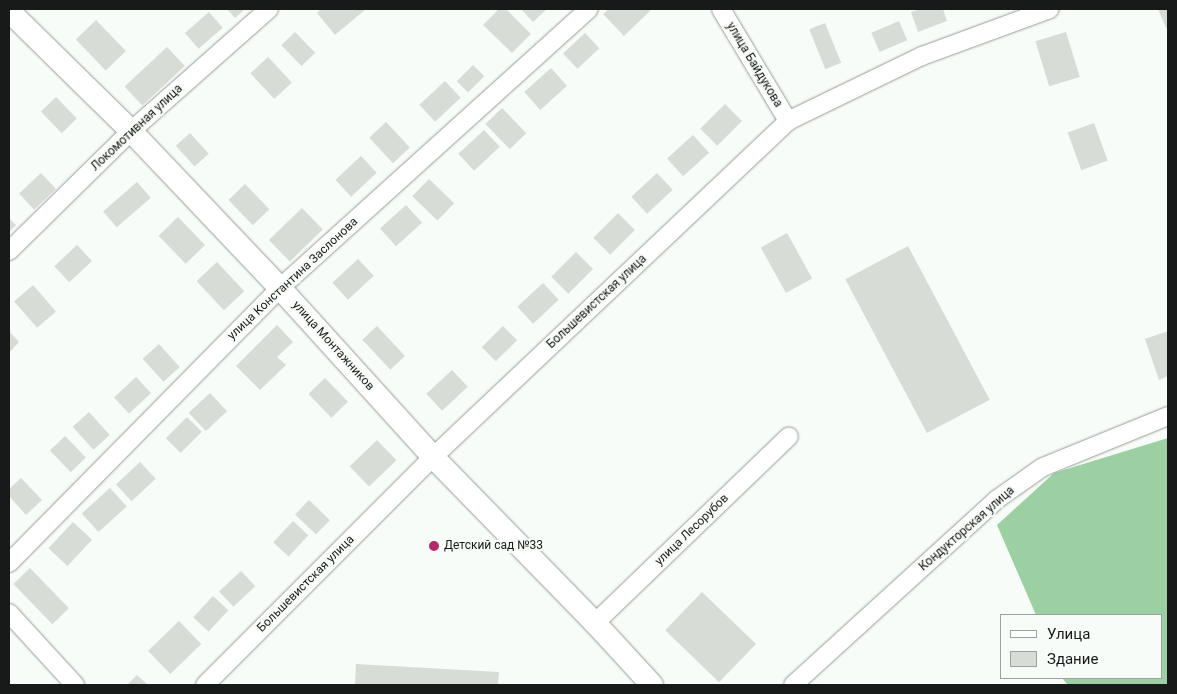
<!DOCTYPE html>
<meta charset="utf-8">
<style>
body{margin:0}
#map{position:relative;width:1177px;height:694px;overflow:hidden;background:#f7fcf8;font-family:Roboto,sans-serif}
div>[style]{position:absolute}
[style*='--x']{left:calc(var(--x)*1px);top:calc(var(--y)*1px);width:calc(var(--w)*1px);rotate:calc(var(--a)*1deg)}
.forest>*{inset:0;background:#9cd0a3}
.building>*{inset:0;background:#d7dcd7;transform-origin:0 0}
.roads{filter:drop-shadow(0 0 1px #979c97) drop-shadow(0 0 1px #979c97)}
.minor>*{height:18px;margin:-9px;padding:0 9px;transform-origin:9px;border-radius:9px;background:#fff}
.tertiary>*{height:22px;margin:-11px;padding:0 11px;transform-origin:11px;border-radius:11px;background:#fff}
.dots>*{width:14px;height:14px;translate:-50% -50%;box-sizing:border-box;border:2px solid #f7fcf8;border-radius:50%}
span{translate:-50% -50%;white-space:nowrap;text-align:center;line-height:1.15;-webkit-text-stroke:4.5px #f7fcf8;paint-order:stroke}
.street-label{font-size:12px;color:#181a19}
.poi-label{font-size:12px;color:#181a19}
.left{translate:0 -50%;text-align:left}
.frame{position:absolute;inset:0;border:10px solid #181a19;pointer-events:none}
.legend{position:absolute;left:1000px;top:614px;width:162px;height:65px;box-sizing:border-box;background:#f7fcf8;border:1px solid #9ea29f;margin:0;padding:6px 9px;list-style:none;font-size:15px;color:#181a19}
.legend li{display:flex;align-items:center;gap:10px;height:25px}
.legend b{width:25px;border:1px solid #9ea29f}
</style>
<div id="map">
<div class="forest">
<i style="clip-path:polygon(1168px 438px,1168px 685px,1068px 685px,1062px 678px,1161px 678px,1161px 615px,1036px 615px,997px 525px,1054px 473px)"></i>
</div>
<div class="building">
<i style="clip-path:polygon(227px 9px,245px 9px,235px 18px)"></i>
<i style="clip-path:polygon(321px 9px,366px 9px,335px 35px,317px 13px)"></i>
<i style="clip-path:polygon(499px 9px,506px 9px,531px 34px,512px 53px,483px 25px)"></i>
<i style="clip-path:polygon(521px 9px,547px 9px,533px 22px)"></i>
<i style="clip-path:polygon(609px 9px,652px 9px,624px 36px,603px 14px)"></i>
<i style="clip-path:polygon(921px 9px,943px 9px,947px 21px,918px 32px,911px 12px)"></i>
<i style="clip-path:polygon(1158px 9px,1168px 9px,1168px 27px,1166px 28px)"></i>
<i style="left:209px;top:12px;width:21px;height:32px;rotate:49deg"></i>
<i style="left:96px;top:20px;width:43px;height:28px;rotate:46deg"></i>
<i style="left:899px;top:21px;width:21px;height:30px;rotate:67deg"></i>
<i style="left:825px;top:23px;width:43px;height:17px;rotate:68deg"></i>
<i style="left:295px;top:32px;width:29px;height:19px;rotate:46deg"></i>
<i style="left:1066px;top:32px;width:47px;height:32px;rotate:73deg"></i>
<i style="left:585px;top:33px;width:21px;height:30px;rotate:47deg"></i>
<i style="left:167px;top:47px;width:26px;height:58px;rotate:47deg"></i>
<i style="left:268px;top:57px;width:35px;height:24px;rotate:47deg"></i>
<i style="left:473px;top:65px;width:16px;height:23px;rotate:45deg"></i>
<i style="left:551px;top:68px;width:24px;height:36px;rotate:48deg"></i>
<i style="left:445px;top:81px;width:23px;height:35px;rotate:47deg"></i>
<i style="left:56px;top:97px;width:30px;height:21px;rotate:46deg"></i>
<i style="left:725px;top:104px;width:24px;height:35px;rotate:45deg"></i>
<i style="left:502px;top:108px;width:35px;height:23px;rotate:46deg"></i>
<i style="left:386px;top:122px;width:35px;height:23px;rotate:47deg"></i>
<i style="left:1094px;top:123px;width:40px;height:28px;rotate:70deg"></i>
<i style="left:484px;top:130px;width:23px;height:35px;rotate:47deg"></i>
<i style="left:190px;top:133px;width:28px;height:19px;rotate:48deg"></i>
<i style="left:693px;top:135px;width:24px;height:35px;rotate:48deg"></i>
<i style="left:361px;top:156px;width:23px;height:35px;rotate:47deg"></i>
<i style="left:41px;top:173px;width:22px;height:30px;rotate:47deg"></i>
<i style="left:657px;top:173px;width:23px;height:35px;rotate:47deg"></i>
<i style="left:429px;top:179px;width:35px;height:24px;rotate:44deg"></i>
<i style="left:137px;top:182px;width:21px;height:45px;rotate:49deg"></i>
<i style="left:245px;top:184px;width:35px;height:23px;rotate:46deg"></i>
<i style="left:406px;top:205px;width:24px;height:35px;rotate:48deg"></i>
<i style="left:302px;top:208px;width:30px;height:46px;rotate:46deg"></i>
<i style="left:618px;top:213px;width:24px;height:35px;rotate:45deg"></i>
<i style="left:178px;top:217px;width:39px;height:27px;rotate:46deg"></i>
<i style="clip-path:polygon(9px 218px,16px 225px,9px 232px)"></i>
<i style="left:787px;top:233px;width:52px;height:30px;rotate:61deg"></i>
<i style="left:77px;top:245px;width:22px;height:31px;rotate:47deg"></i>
<i style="left:908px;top:246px;width:174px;height:71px;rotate:62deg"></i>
<i style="left:576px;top:252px;width:24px;height:35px;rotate:45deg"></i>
<i style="left:358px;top:259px;width:23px;height:35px;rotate:47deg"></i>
<i style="left:217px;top:262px;width:40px;height:28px;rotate:47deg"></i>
<i style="left:543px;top:283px;width:23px;height:35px;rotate:47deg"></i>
<i style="left:33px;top:285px;width:35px;height:25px;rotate:49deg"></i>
<i style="clip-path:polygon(277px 325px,293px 342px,277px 357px,286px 365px,260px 390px,236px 366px)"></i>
<i style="left:377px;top:326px;width:41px;height:20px;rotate:47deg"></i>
<i style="left:503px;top:326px;width:20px;height:30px;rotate:45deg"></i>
<i style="clip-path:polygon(9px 331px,19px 342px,9px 353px)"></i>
<i style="clip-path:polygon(1168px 331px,1168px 376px,1159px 380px,1145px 339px)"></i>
<i style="left:159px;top:344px;width:31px;height:22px;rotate:48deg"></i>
<i style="left:452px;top:370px;width:23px;height:35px;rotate:47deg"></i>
<i style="left:136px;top:377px;width:22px;height:30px;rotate:47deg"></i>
<i style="left:325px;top:378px;width:33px;height:23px;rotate:46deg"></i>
<i style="left:210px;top:393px;width:25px;height:29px;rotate:47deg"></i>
<i style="left:89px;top:412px;width:31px;height:22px;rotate:48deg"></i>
<i style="left:187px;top:417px;width:21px;height:30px;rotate:45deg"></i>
<i style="left:65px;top:436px;width:30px;height:21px;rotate:46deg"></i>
<i style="left:377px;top:440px;width:28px;height:38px;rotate:46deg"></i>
<i style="left:140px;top:462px;width:23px;height:33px;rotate:47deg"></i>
<i style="clip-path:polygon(21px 478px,42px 500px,26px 515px,9px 496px,9px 489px)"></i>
<i style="left:110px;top:488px;width:25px;height:38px;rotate:48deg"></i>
<i style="left:309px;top:500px;width:29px;height:20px;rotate:44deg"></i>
<i style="left:293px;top:521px;width:21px;height:29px;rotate:43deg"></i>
<i style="left:73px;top:522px;width:26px;height:36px;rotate:43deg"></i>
<i style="left:30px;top:568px;width:56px;height:23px;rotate:46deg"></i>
<i style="left:241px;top:571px;width:21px;height:30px;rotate:47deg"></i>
<i style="left:702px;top:592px;width:75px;height:53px;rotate:44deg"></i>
<i style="left:213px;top:596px;width:21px;height:29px;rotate:43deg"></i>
<i style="left:179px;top:621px;width:32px;height:43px;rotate:46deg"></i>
<i style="clip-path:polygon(356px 664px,499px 672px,498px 685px,355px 685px)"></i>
<i style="clip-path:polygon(137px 675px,148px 685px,127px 685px)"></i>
</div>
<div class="roads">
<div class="minor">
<i style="--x:721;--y:9;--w:131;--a:59.1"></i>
<i style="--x:9;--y:251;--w:171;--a:-44.5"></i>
<i style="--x:131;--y:131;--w:184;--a:-41.5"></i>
<i style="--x:9;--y:563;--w:386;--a:-45.4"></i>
<i style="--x:280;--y:288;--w:416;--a:-42.1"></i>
<i style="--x:9;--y:613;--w:98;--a:47.5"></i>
<i style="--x:595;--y:623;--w:269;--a:-43.9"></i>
<i style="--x:205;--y:685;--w:322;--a:-45"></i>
<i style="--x:433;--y:457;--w:489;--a:-43.4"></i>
<i style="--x:788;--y:121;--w:149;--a:-25.9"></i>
<i style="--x:922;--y:56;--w:136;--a:-20.2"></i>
<i style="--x:793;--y:685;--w:275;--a:-42.3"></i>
<i style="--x:996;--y:500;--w:57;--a:-35.1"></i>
<i style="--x:1043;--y:467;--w:135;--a:-22.2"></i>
</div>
<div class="tertiary">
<i style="--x:9;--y:11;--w:171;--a:44.5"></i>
<i style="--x:131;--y:131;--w:216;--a:46.5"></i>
<i style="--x:280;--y:288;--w:228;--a:47.8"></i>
<i style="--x:433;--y:457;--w:232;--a:45.7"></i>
<i style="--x:595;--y:623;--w:84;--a:47.4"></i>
</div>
</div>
<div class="dots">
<i style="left:434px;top:546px;background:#b52b69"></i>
</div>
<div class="street-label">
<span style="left:754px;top:65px;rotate:59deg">улица Байдукова</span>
<span style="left:137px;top:128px;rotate:-43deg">Локомотивная улица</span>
<span style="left:293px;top:279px;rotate:-43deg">улица Константина Заслонова</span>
<span style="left:597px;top:302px;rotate:-43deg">Большевистская улица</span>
<span style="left:333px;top:346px;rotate:48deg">улица Монтажников</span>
<span style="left:967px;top:529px;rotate:-41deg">Кондукторская улица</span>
<span style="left:692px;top:530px;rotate:-44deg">улица Лесорубов</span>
<span style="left:306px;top:584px;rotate:-45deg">Большевистская улица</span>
</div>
<div class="poi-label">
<span class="left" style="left:444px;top:546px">Детский сад №33</span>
</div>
<div class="frame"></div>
<ul class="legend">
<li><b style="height:6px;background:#fff"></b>Улица</li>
<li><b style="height:14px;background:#d7dcd7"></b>Здание</li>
</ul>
</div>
